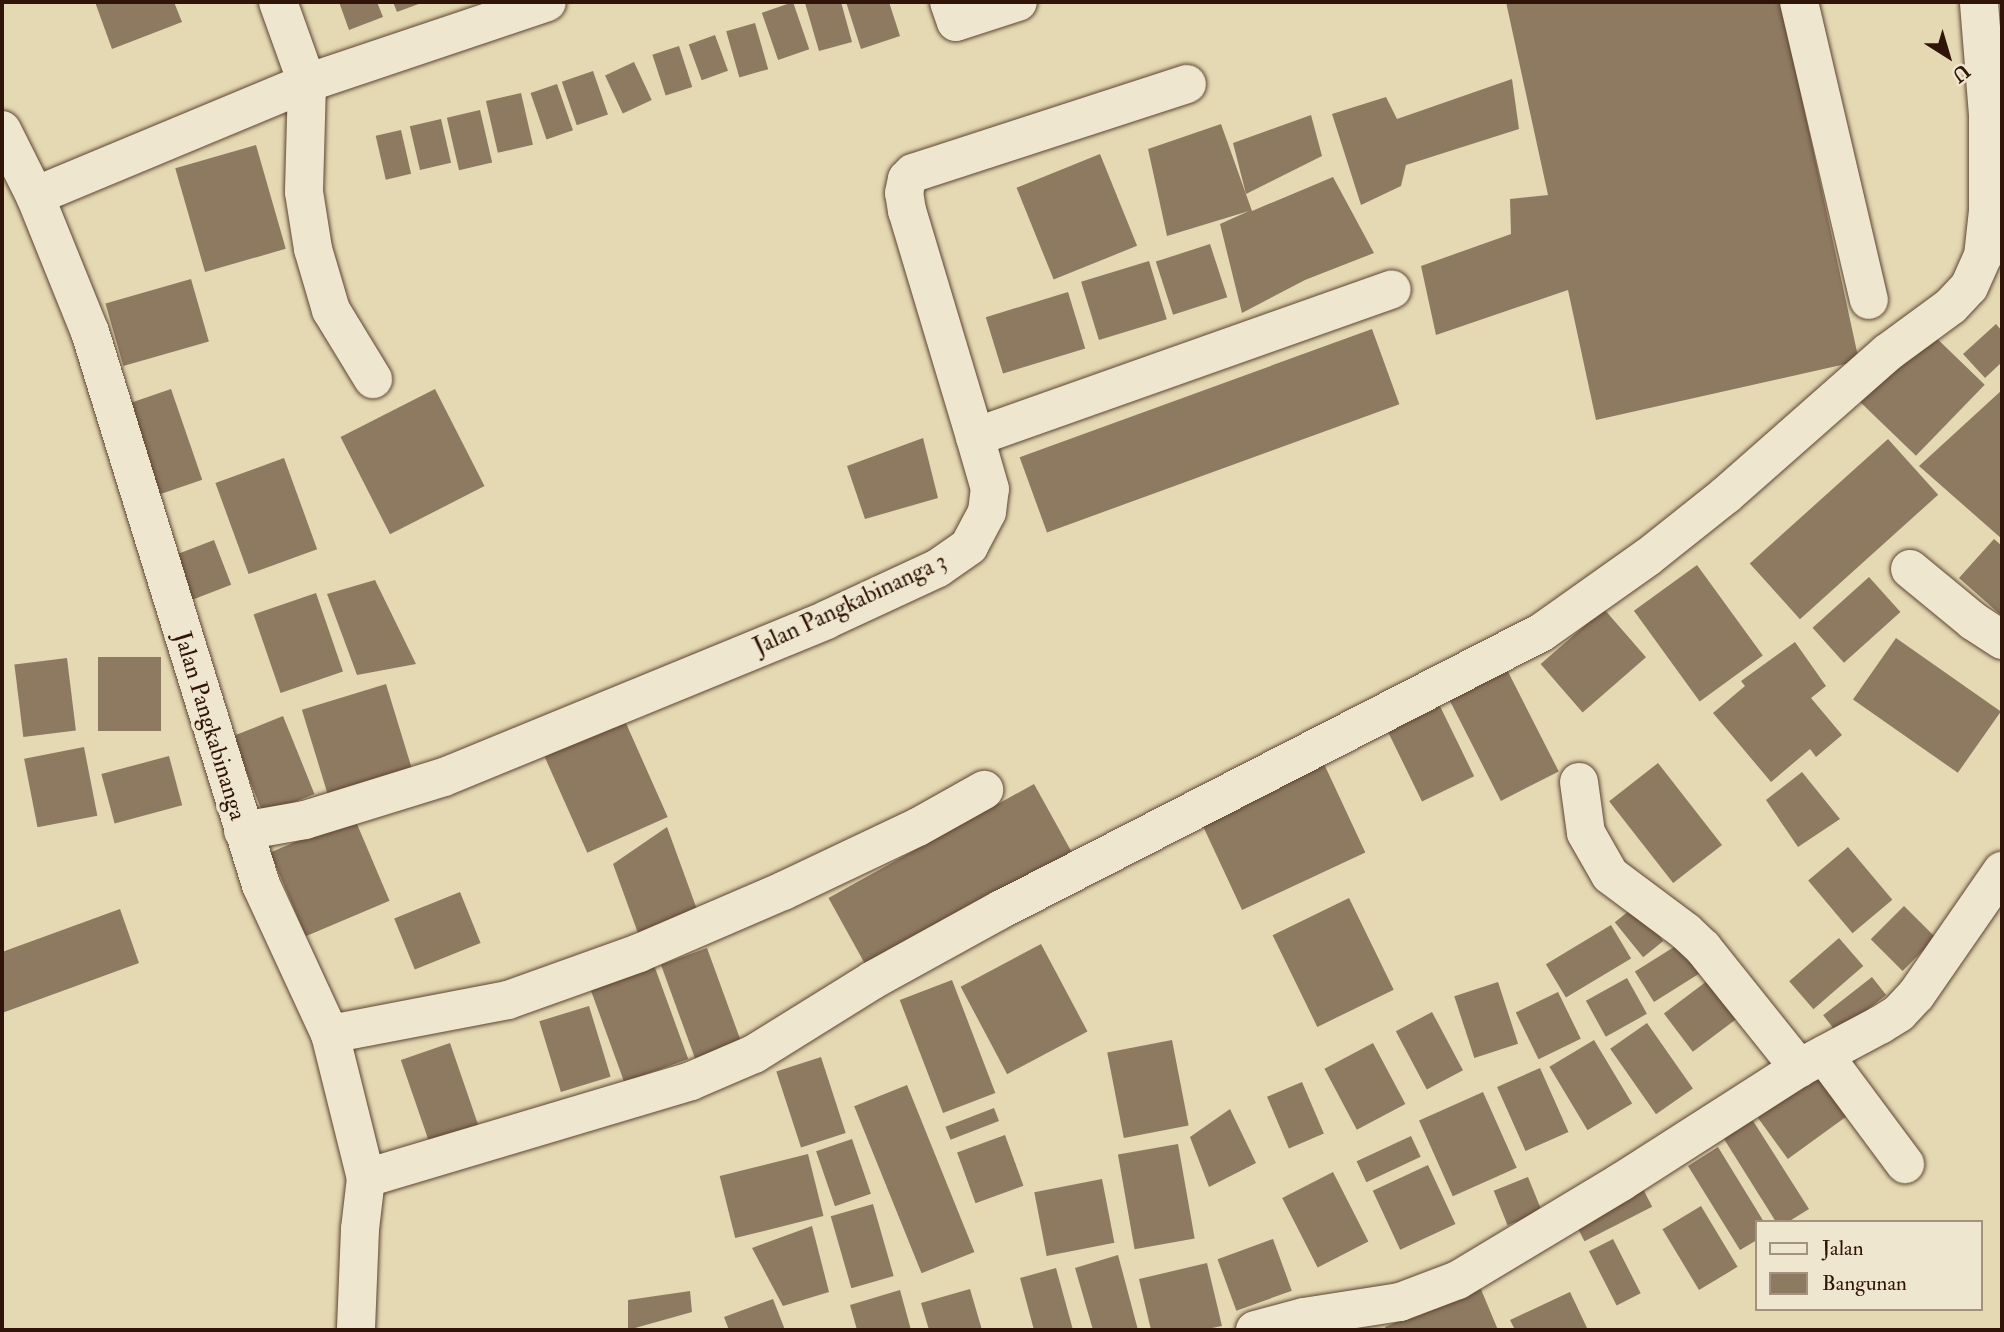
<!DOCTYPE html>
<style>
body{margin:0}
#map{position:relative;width:2004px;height:1332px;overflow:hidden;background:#e5d9b3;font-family:"IM FELL Double Pica",serif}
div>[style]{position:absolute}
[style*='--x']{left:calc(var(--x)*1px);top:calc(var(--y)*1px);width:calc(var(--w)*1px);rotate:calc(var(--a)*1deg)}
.building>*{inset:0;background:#8e7a61;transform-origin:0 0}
.roads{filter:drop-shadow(0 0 2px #5d4533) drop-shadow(0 0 2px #5d4533)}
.minor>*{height:38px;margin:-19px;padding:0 19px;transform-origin:19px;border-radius:19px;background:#eee6ce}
span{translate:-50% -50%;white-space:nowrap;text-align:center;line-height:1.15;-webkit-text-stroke:7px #eee6ce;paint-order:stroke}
.street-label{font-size:24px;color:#301408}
.frame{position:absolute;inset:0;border:4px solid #301408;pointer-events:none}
.legend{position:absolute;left:1755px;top:1220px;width:228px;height:91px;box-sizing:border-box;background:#eee6ce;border:2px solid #a2927f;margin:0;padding:9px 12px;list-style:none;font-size:21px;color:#301408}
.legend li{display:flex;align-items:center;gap:14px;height:35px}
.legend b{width:35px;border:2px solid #a2927f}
.north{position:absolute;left:1913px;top:21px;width:70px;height:70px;-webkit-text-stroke:5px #eee6ce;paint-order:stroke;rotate:143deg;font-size:19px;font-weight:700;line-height:28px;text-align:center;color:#301408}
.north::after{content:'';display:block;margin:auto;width:24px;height:32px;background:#301408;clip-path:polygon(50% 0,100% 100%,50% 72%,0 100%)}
</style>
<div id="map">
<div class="building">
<i style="clip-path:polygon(95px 2px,174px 2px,182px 22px,112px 49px)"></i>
<i style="clip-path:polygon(339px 2px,377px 2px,383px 17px,349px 30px)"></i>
<i style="clip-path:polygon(393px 2px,424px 2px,397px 12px)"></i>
<i style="left:793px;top:2px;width:50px;height:33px;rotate:71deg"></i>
<i style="clip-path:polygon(810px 2px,841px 2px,852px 42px,819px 51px,805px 3px)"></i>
<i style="clip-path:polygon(846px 2px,889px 2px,900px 36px,861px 49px)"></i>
<i style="clip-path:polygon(1506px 2px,1781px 2px,1859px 361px,1596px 420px,1568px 290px,1436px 335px,1421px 266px,1511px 234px,1510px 199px,1548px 195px)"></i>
<i style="left:755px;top:23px;width:48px;height:30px;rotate:74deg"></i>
<i style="left:715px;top:35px;width:38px;height:28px;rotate:70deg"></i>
<i style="left:679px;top:46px;width:43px;height:28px;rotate:72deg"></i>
<i style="left:634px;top:62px;width:42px;height:32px;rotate:65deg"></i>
<i style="left:593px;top:71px;width:46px;height:33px;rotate:71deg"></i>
<i style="clip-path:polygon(1512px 79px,1519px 129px,1406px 165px,1401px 186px,1361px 205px,1332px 114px,1386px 97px,1397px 119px)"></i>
<i style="left:557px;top:84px;width:49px;height:28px;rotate:71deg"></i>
<i style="left:521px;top:93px;width:53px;height:36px;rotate:77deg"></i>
<i style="left:480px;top:110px;width:54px;height:34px;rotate:77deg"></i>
<i style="clip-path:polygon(1311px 115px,1322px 156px,1246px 194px,1233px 143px)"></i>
<i style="left:441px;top:119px;width:45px;height:32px;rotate:77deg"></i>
<i style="clip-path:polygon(1221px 124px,1252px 211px,1333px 177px,1374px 253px,1305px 280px,1242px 313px,1220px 224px,1249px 211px,1167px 236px,1148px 149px)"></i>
<i style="left:401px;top:130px;width:45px;height:26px;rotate:77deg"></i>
<i style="left:256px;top:145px;width:108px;height:84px;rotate:74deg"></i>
<i style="left:1100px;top:154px;width:99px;height:90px;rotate:68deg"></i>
<i style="left:1210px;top:244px;width:56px;height:57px;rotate:72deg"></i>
<i style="left:1149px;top:261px;width:61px;height:71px;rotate:73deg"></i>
<i style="left:191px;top:279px;width:65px;height:89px;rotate:74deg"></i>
<i style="left:1068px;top:292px;width:59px;height:86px;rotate:73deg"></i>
<i style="clip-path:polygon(1996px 324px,2002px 331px,2002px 362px,1985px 378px,1963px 354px)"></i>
<i style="left:1925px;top:327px;width:83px;height:99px;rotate:44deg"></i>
<i style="left:1372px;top:329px;width:80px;height:375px;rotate:70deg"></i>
<i style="left:171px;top:389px;width:96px;height:57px;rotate:71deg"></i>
<i style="left:435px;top:389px;width:109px;height:106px;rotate:63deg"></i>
<i style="clip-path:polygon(2002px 390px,2002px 539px,1919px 466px)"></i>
<i style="clip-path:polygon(923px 438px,938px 498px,865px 519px,847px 466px)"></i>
<i style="left:1888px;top:439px;width:75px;height:186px;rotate:48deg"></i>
<i style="left:284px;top:458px;width:97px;height:73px;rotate:70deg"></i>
<i style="clip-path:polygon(1994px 539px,2002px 546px,2002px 616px,1959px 578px)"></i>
<i style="left:214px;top:540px;width:48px;height:43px;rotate:69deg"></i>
<i style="left:1697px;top:565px;width:112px;height:78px;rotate:54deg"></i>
<i style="left:1869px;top:577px;width:47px;height:76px;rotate:48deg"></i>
<i style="clip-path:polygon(375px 580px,416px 664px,357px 675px,327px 594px)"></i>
<i style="left:316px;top:593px;width:83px;height:66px;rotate:71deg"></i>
<i style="left:1604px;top:609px;width:64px;height:84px;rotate:49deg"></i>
<i style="left:1896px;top:638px;width:128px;height:75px;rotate:35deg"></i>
<i style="clip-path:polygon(1795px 642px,1826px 686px,1811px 698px,1842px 735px,1816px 757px,1810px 749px,1771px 782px,1713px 713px,1745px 686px,1741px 681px)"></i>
<i style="left:161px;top:657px;width:74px;height:63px;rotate:90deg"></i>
<i style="left:67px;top:658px;width:73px;height:53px;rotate:83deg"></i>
<i style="left:1502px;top:660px;width:125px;height:65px;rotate:63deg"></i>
<i style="left:386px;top:684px;width:91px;height:88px;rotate:73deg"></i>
<i style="left:1436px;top:698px;width:87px;height:58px;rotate:64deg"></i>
<i style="left:283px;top:716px;width:84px;height:55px;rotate:68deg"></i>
<i style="left:625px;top:721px;width:105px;height:88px;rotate:66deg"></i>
<i style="left:84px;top:747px;width:70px;height:61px;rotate:79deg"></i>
<i style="left:1318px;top:751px;width:112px;height:136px;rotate:65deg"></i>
<i style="left:169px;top:756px;width:51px;height:70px;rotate:75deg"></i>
<i style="left:1658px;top:763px;width:104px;height:62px;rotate:52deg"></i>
<i style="clip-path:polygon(1802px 772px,1840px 819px,1798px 847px,1766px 800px)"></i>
<i style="left:1034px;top:784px;width:88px;height:235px;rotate:61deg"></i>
<i style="left:354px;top:817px;width:91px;height:91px;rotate:67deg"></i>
<i style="clip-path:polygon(667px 827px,699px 915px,639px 936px,613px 864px)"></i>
<i style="left:1848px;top:847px;width:69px;height:52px;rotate:50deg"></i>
<i style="left:460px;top:892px;width:55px;height:71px;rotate:68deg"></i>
<i style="left:1349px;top:898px;width:102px;height:85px;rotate:64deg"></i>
<i style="left:1635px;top:906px;width:45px;height:26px;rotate:51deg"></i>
<i style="left:1904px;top:906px;width:45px;height:47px;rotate:45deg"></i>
<i style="clip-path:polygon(120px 909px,139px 963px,2px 1013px,2px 952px)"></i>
<i style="left:1611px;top:925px;width:39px;height:76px;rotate:59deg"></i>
<i style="left:1690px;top:937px;width:36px;height:65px;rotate:58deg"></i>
<i style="left:1839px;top:938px;width:37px;height:66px;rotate:49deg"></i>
<i style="left:1041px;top:944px;width:99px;height:91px;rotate:62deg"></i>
<i style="left:707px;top:948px;width:109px;height:49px;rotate:70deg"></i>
<i style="left:654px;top:965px;width:100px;height:68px;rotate:70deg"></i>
<i style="left:1719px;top:972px;width:48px;height:69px;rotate:53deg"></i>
<i style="left:1872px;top:977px;width:23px;height:62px;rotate:52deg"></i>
<i style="left:1627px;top:978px;width:41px;height:47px;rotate:61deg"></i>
<i style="left:952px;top:980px;width:121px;height:56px;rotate:69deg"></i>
<i style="left:1498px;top:982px;width:65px;height:46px;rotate:72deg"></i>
<i style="left:1558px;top:992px;width:52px;height:47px;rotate:64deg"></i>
<i style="left:589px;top:1006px;width:74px;height:52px;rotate:73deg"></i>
<i style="left:1432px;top:1012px;width:66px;height:41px;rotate:62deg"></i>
<i style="left:1647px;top:1023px;width:80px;height:45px;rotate:55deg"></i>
<i style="left:1172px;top:1040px;width:87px;height:66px;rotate:79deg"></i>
<i style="left:1594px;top:1040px;width:74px;height:52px;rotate:59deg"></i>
<i style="left:450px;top:1043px;width:102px;height:52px;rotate:71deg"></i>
<i style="left:1373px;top:1043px;width:69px;height:55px;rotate:62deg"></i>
<i style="left:821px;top:1057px;width:80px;height:47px;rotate:72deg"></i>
<i style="left:1540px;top:1068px;width:70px;height:47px;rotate:66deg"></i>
<i style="left:1825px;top:1069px;width:51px;height:83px;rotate:54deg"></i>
<i style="left:1302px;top:1082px;width:56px;height:38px;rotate:67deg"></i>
<i style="left:907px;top:1085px;width:180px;height:57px;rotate:68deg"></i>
<i style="left:1483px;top:1092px;width:83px;height:70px;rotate:66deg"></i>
<i style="left:994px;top:1108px;width:14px;height:52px;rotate:69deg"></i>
<i style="clip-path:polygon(1230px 1109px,1256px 1163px,1209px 1187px,1190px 1137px)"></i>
<i style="clip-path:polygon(1748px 1113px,1809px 1209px,1788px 1222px,1776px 1222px,1719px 1131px)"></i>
<i style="left:1005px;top:1135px;width:54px;height:51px;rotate:70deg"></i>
<i style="left:1411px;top:1136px;width:23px;height:60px;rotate:65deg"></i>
<i style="left:852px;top:1139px;width:58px;height:38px;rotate:71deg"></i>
<i style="left:1178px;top:1144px;width:96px;height:61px;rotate:80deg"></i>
<i style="clip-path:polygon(1718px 1147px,1764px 1222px,1757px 1222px,1757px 1240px,1740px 1250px,1688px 1166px)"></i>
<i style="left:808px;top:1154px;width:64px;height:91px;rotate:76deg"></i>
<i style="left:1428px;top:1165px;width:65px;height:61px;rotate:65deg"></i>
<i style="left:1333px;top:1172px;width:78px;height:57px;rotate:63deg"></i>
<i style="left:1528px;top:1177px;width:37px;height:37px;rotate:68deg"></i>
<i style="left:1102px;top:1179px;width:65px;height:69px;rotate:79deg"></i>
<i style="left:1639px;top:1181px;width:29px;height:76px;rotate:63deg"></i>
<i style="left:873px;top:1204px;width:75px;height:44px;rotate:74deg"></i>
<i style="left:1701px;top:1206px;width:71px;height:45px;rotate:59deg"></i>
<i style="clip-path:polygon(812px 1226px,829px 1292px,783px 1306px,752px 1248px)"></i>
<i style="left:1273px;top:1239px;width:55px;height:59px;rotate:70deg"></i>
<i style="left:1613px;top:1239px;width:61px;height:27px;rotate:63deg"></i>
<i style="clip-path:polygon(1118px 1255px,1138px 1330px,1093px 1330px,1075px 1268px)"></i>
<i style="clip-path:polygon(1207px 1263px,1222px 1326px,1202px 1330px,1151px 1330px,1139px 1279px)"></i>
<i style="clip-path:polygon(1056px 1268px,1073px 1330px,1034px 1330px,1020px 1278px)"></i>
<i style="clip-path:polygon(1480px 1287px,1498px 1330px,1386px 1330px,1385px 1327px)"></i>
<i style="clip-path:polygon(970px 1289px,982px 1330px,929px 1330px,921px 1303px)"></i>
<i style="clip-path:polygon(900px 1290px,911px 1330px,857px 1330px,850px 1305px)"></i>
<i style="clip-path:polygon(690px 1291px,692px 1312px,628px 1330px,628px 1300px)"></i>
<i style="clip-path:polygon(1570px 1292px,1588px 1330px,1515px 1330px,1510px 1320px)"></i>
<i style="clip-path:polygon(773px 1299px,785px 1330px,729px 1330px,724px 1317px)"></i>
</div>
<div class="roads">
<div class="minor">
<i style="--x:278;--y:2;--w:86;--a:70.3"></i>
<i style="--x:307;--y:83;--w:109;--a:91.6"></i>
<i style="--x:304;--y:192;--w:58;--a:81"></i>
<i style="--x:313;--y:249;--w:64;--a:73.6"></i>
<i style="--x:331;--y:310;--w:81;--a:58.7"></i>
<i style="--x:949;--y:2;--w:21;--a:71"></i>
<i style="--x:956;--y:22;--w:65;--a:-17.9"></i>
<i style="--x:1799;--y:2;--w:306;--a:76.8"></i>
<i style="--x:2;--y:130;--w:74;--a:63.4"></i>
<i style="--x:35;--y:196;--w:147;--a:68"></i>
<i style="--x:90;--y:332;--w:579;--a:72.82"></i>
<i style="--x:261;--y:885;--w:164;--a:65.2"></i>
<i style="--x:330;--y:1034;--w:148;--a:76"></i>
<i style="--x:366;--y:1178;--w:51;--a:96.7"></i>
<i style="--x:360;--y:1229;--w:101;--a:92.3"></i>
<i style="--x:35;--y:196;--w:295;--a:-22.6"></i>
<i style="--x:307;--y:83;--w:253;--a:-18.6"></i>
<i style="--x:975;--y:437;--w:236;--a:-106.7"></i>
<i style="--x:907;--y:211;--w:18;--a:-99"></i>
<i style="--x:904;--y:193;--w:14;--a:-78"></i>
<i style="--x:907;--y:179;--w:8;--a:-45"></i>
<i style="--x:913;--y:173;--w:288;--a:-18"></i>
<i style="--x:1910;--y:569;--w:82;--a:39.5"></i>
<i style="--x:1973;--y:621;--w:35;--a:33"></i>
<i style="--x:1579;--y:782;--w:51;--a:82.2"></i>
<i style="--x:1586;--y:833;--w:48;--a:60.3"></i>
<i style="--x:1610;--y:875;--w:94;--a:36.7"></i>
<i style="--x:1685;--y:931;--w:25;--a:43"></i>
<i style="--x:1703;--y:948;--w:154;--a:51.3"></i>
<i style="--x:243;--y:831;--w:63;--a:-10.1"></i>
<i style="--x:305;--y:820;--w:145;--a:-17.2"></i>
<i style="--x:444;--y:777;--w:413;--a:-22.3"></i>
<i style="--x:826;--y:620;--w:123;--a:-24.9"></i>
<i style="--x:938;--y:568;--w:38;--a:-35"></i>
<i style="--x:969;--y:546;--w:38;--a:-62"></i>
<i style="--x:987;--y:512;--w:23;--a:-83"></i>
<i style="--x:990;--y:489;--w:54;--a:-106.1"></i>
<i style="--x:975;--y:437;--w:442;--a:-19.5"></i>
<i style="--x:330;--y:1034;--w:181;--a:-10.8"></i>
<i style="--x:508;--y:1000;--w:139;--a:-19.7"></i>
<i style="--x:639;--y:953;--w:157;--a:-23.3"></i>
<i style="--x:783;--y:891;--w:149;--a:-25.4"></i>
<i style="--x:918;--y:827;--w:76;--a:-29.3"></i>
<i style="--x:1824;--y:1055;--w:136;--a:53.4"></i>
<i style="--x:366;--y:1178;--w:339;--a:-16.6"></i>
<i style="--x:691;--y:1081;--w:69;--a:-23.2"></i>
<i style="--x:754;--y:1054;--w:140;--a:-31.9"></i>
<i style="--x:873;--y:980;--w:145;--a:-28.9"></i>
<i style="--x:1000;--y:910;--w:609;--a:-27.15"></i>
<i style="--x:1542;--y:632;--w:130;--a:-35.3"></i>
<i style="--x:1648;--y:557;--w:100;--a:-38.5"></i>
<i style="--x:1726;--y:495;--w:215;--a:-41.4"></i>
<i style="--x:1887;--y:353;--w:79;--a:-36.3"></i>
<i style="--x:1951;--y:306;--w:26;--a:-47"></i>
<i style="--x:1969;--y:287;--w:34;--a:-66"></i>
<i style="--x:1983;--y:256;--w:45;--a:-83.7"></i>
<i style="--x:1988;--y:211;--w:96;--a:-90"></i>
<i style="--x:1988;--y:115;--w:113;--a:-94.6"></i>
<i style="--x:1255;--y:1330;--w:51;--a:-14.9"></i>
<i style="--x:1304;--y:1317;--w:97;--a:-8.9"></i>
<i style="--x:1400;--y:1302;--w:62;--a:-20.8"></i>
<i style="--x:1458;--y:1280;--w:190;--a:-31"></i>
<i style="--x:1621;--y:1182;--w:211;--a:-32.6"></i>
<i style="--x:1799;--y:1068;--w:92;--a:-28"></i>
<i style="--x:1880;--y:1025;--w:22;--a:-32"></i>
<i style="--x:1899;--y:1013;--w:25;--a:-47"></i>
<i style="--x:1916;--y:995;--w:151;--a:-55.3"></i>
</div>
</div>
<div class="street-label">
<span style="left:850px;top:604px;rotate:-25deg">Jalan Pangkabinanga 3</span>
<span style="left:210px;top:726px;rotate:73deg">Jalan Pangkabinanga</span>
</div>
<div class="frame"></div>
<ul class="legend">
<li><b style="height:9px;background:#eee6ce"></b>Jalan</li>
<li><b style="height:19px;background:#8e7a61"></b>Bangunan</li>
</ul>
<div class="north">U</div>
</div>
